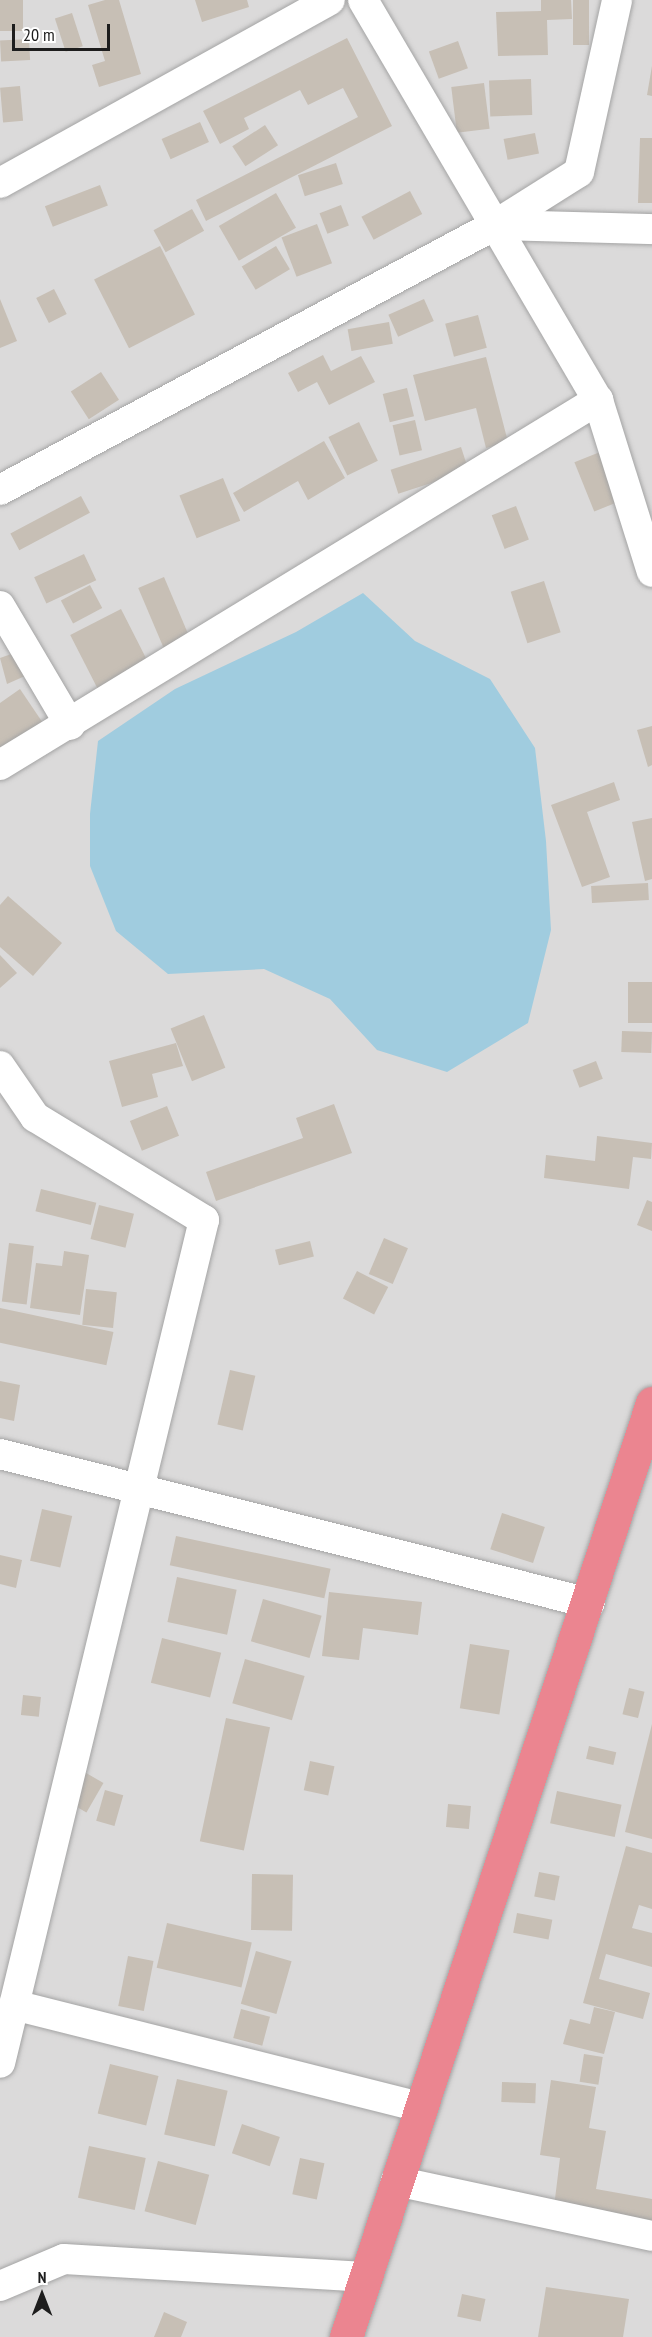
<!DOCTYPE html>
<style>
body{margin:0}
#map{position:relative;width:652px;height:2337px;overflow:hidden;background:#efece2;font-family:"PT Sans Narrow",sans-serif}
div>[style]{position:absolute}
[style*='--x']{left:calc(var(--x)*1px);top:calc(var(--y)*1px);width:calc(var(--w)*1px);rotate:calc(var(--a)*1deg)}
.residential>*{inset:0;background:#dbdada;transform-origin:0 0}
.water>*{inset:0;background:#a0ccdf}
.building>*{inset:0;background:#c7bfb5;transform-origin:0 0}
.roads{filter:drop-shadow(0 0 2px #a4a4a4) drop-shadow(0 0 2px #a4a4a4)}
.street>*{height:30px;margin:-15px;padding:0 15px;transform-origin:15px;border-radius:15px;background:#fff}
.highway>*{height:33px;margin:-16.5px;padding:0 16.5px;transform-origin:16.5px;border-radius:16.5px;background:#eb8590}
span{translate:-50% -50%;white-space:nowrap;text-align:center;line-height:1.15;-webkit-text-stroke:4.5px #fff;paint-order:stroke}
.north{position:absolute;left:12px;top:2265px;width:60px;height:60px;-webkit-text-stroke:4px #fff;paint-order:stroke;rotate:0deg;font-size:16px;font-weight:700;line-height:24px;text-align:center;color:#1d1d1d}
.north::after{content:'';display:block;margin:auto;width:21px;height:27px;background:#1d1d1d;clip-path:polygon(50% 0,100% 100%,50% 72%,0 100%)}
.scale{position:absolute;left:12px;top:24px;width:98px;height:27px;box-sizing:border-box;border:3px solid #1d1d1d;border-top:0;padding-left:8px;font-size:18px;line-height:21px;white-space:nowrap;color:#1d1d1d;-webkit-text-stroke:4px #fff;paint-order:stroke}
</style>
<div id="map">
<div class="residential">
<i style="left:0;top:0;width:652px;height:2337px"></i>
</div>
<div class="water">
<i style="clip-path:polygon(363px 593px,415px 641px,490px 679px,535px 748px,546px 841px,551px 930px,528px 1023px,447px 1072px,377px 1050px,330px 999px,264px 969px,168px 974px,116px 931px,90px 866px,90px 814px,98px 741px,175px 689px,296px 632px)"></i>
</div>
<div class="building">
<i style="left:0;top:0;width:23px;height:31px"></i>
<i style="clip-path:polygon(105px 0,119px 0,141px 74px,99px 87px,92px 65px,105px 61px,88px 5px)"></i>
<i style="clip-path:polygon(195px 0,247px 0,249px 7px,202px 22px)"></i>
<i style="clip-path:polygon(541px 0,571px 0,572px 19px,547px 20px,548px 55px,498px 56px,496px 12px,541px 11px)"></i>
<i style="left:573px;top:0;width:16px;height:45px"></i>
<i style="left:72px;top:13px;width:35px;height:18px;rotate:72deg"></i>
<i style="clip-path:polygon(347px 38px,392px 126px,206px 221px,196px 200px,358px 117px,343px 88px,308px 105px,300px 90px,244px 118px,249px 129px,220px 144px,203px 111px)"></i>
<i style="left:29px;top:39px;width:21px;height:29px;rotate:87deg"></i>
<i style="left:458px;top:41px;width:29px;height:31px;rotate:70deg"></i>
<i style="clip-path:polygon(652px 66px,652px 96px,647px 95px)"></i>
<i style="left:531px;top:79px;width:36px;height:42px;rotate:88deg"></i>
<i style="left:484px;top:83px;width:46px;height:33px;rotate:83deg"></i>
<i style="left:20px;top:86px;width:35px;height:20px;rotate:85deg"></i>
<i style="left:200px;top:122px;width:22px;height:42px;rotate:66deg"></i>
<i style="left:265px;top:125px;width:24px;height:39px;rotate:57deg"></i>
<i style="left:535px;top:133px;width:21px;height:32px;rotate:79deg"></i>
<i style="clip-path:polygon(640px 138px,652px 138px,652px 203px,638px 203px)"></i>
<i style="left:336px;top:163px;width:22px;height:40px;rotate:72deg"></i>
<i style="left:100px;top:185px;width:22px;height:59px;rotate:69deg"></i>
<i style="left:410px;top:191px;width:26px;height:55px;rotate:62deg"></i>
<i style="left:276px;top:193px;width:40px;height:66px;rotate:60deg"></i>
<i style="left:341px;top:205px;width:22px;height:23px;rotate:69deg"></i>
<i style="left:192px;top:209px;width:25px;height:44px;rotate:61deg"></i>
<i style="left:317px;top:224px;width:42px;height:38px;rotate:69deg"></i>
<i style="left:160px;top:246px;width:77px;height:74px;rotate:63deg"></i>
<i style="left:276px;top:246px;width:27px;height:40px;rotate:59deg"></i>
<i style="left:54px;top:289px;width:28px;height:20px;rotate:63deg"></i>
<i style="clip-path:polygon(0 299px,17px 341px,0 348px)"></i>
<i style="left:424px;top:299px;width:24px;height:39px;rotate:66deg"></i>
<i style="left:478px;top:315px;width:34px;height:34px;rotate:75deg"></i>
<i style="left:389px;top:322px;width:22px;height:42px;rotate:80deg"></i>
<i style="clip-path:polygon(323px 355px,331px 371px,361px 356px,375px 382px,329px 405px,317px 382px,298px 392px,288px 373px)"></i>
<i style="clip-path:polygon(486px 357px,508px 442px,486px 448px,476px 408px,425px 421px,413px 375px)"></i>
<i style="left:101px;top:372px;width:33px;height:36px;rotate:57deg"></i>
<i style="left:407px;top:388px;width:29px;height:25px;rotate:76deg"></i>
<i style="left:415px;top:420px;width:31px;height:23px;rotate:77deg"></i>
<i style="left:359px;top:422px;width:43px;height:34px;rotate:64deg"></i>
<i style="clip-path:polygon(324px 441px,345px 478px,308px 500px,298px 481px,244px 512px,233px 493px)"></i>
<i style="left:461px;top:447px;width:25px;height:74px;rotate:72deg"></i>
<i style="left:605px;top:450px;width:53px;height:33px;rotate:68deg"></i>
<i style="left:223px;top:478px;width:46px;height:47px;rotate:68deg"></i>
<i style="left:81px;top:496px;width:19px;height:80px;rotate:62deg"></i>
<i style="left:516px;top:506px;width:36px;height:26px;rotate:69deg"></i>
<i style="left:84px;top:554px;width:29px;height:55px;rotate:65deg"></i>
<i style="left:164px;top:577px;width:79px;height:28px;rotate:67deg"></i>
<i style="left:544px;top:581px;width:54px;height:35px;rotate:72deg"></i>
<i style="left:90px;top:585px;width:26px;height:33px;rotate:62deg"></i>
<i style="left:121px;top:609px;width:69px;height:57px;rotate:63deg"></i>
<i style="clip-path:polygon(14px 653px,25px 676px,7px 684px,0 658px)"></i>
<i style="clip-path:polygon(20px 689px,49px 732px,0 764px,0 703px)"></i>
<i style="clip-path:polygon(652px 726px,652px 765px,648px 767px,637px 730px)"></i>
<i style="clip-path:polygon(614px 782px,620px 800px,587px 812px,610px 877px,582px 887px,551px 805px)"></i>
<i style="clip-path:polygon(652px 818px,652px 879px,645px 881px,632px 822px)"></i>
<i style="left:648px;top:883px;width:17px;height:57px;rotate:87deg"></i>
<i style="clip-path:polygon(8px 896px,62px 943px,33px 976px,0 947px,0 905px)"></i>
<i style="clip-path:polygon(0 955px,17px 973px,0 988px)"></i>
<i style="left:652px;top:982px;width:41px;height:24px;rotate:90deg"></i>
<i style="left:204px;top:1015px;width:57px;height:36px;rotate:68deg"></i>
<i style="left:622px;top:1031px;width:30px;height:21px;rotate:2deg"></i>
<i style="clip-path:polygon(176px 1043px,183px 1066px,152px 1074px,158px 1097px,122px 1107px,109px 1061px)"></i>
<i style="left:596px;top:1061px;width:19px;height:25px;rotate:69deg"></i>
<i style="clip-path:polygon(334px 1104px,352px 1153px,216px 1201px,206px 1172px,303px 1138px,296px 1118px)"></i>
<i style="left:167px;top:1106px;width:32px;height:40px;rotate:68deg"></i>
<i style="clip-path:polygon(597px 1136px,652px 1143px,651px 1159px,633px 1157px,629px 1189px,544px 1178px,546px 1155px,595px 1161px)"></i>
<i style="left:41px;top:1189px;width:57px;height:23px;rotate:14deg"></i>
<i style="clip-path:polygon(647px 1200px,652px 1202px,652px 1231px,637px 1225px)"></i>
<i style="left:99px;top:1205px;width:36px;height:35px;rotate:14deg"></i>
<i style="left:384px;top:1238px;width:26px;height:39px;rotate:23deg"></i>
<i style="left:310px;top:1241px;width:16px;height:36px;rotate:76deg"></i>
<i style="left:9px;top:1243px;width:25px;height:59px;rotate:7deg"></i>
<i style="clip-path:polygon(64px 1251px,89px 1255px,80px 1315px,30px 1308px,36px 1263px,62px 1266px)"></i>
<i style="left:357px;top:1271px;width:35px;height:31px;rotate:27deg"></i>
<i style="left:86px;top:1289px;width:31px;height:36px;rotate:6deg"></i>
<i style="left:0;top:1308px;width:116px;height:34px;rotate:12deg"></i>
<i style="left:230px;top:1370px;width:26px;height:56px;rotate:13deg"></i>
<i style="clip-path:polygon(0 1381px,20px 1385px,14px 1421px,0 1418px)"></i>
<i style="left:42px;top:1509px;width:31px;height:53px;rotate:13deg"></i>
<i style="left:502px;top:1513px;width:45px;height:38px;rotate:18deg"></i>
<i style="left:176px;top:1536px;width:158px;height:30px;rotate:12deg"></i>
<i style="clip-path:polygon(0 1555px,22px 1560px,16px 1588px,0 1584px)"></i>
<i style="left:177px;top:1577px;width:61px;height:46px;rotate:12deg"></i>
<i style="clip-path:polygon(329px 1592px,422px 1602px,418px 1635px,363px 1628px,359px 1660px,322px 1656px)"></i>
<i style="left:263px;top:1599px;width:61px;height:44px;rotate:16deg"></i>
<i style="left:162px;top:1638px;width:61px;height:46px;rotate:14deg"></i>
<i style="left:470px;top:1644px;width:40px;height:65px;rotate:9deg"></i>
<i style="left:245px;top:1659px;width:62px;height:46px;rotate:16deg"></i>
<i style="left:629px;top:1688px;width:16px;height:27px;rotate:14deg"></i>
<i style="left:23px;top:1695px;width:18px;height:20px;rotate:6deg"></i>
<i style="left:226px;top:1718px;width:45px;height:126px;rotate:12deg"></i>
<i style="clip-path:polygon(652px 1724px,652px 1839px,625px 1832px)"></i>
<i style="left:589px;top:1746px;width:28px;height:13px;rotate:13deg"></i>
<i style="left:310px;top:1761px;width:25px;height:30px;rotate:12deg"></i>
<i style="left:74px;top:1766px;width:34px;height:34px;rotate:30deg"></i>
<i style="left:105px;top:1790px;width:19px;height:32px;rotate:16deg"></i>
<i style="left:557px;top:1791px;width:66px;height:33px;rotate:12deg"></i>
<i style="left:448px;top:1804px;width:23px;height:23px;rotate:5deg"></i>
<i style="clip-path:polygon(626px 1846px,652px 1853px,652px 1909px,639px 1905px,632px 1928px,652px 1933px,652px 1967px,606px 1954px,599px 1979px,650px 1993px,643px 2019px,583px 2003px)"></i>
<i style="left:539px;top:1872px;width:21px;height:25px;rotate:11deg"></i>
<i style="left:252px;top:1874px;width:41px;height:56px;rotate:1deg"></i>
<i style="left:517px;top:1913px;width:36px;height:20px;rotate:11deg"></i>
<i style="left:167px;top:1923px;width:87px;height:46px;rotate:13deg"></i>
<i style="left:256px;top:1951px;width:37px;height:55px;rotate:16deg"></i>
<i style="left:128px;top:1956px;width:26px;height:51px;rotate:11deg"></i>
<i style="clip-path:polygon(594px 2007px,615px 2012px,604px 2054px,563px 2044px,570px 2019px,590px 2024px)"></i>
<i style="left:241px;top:2009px;width:30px;height:30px;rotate:15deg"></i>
<i style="left:584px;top:2054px;width:19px;height:28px;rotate:9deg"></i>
<i style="left:110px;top:2064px;width:50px;height:51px;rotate:14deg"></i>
<i style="left:177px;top:2079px;width:52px;height:57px;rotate:13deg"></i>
<i style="clip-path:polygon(551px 2080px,596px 2087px,589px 2128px,606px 2131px,596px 2189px,652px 2199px,652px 2224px,554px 2207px,560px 2158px,540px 2155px)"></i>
<i style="left:502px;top:2082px;width:34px;height:20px;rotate:2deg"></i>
<i style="left:242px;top:2124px;width:40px;height:31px;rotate:19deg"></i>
<i style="left:89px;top:2146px;width:58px;height:53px;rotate:12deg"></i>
<i style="left:300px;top:2158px;width:25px;height:37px;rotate:12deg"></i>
<i style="left:158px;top:2161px;width:53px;height:52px;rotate:15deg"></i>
<i style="clip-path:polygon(546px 2287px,629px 2299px,623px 2337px,538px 2337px)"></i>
<i style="left:462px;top:2294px;width:24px;height:23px;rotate:12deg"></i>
<i style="clip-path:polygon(164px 2312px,187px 2322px,181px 2337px,154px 2337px)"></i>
</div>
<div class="roads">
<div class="street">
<i style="--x:363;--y:0;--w:464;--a:59.6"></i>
<i style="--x:598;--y:400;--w:180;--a:72.6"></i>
<i style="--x:0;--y:183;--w:377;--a:-29"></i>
<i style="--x:495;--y:225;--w:157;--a:1.5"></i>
<i style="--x:0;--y:490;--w:561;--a:-28.16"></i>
<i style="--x:495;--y:225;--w:99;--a:-32.2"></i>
<i style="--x:579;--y:172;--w:176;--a:-77.5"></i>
<i style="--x:0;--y:606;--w:138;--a:59.5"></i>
<i style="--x:0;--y:765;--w:701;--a:-31.4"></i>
<i style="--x:0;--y:1066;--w:62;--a:55.5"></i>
<i style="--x:35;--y:1117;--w:198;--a:31.4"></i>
<i style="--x:204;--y:1220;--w:867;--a:103.6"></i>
<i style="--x:0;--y:1454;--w:608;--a:14.2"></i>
<i style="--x:14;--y:2005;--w:420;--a:14.1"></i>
<i style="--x:396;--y:2181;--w:262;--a:12.1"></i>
<i style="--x:0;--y:2286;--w:69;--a:-22.9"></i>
<i style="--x:64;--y:2259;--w:301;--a:3.4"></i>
</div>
<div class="highway">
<i style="--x:346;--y:2337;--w:983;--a:-71.86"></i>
</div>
</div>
<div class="north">N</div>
<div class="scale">20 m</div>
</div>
